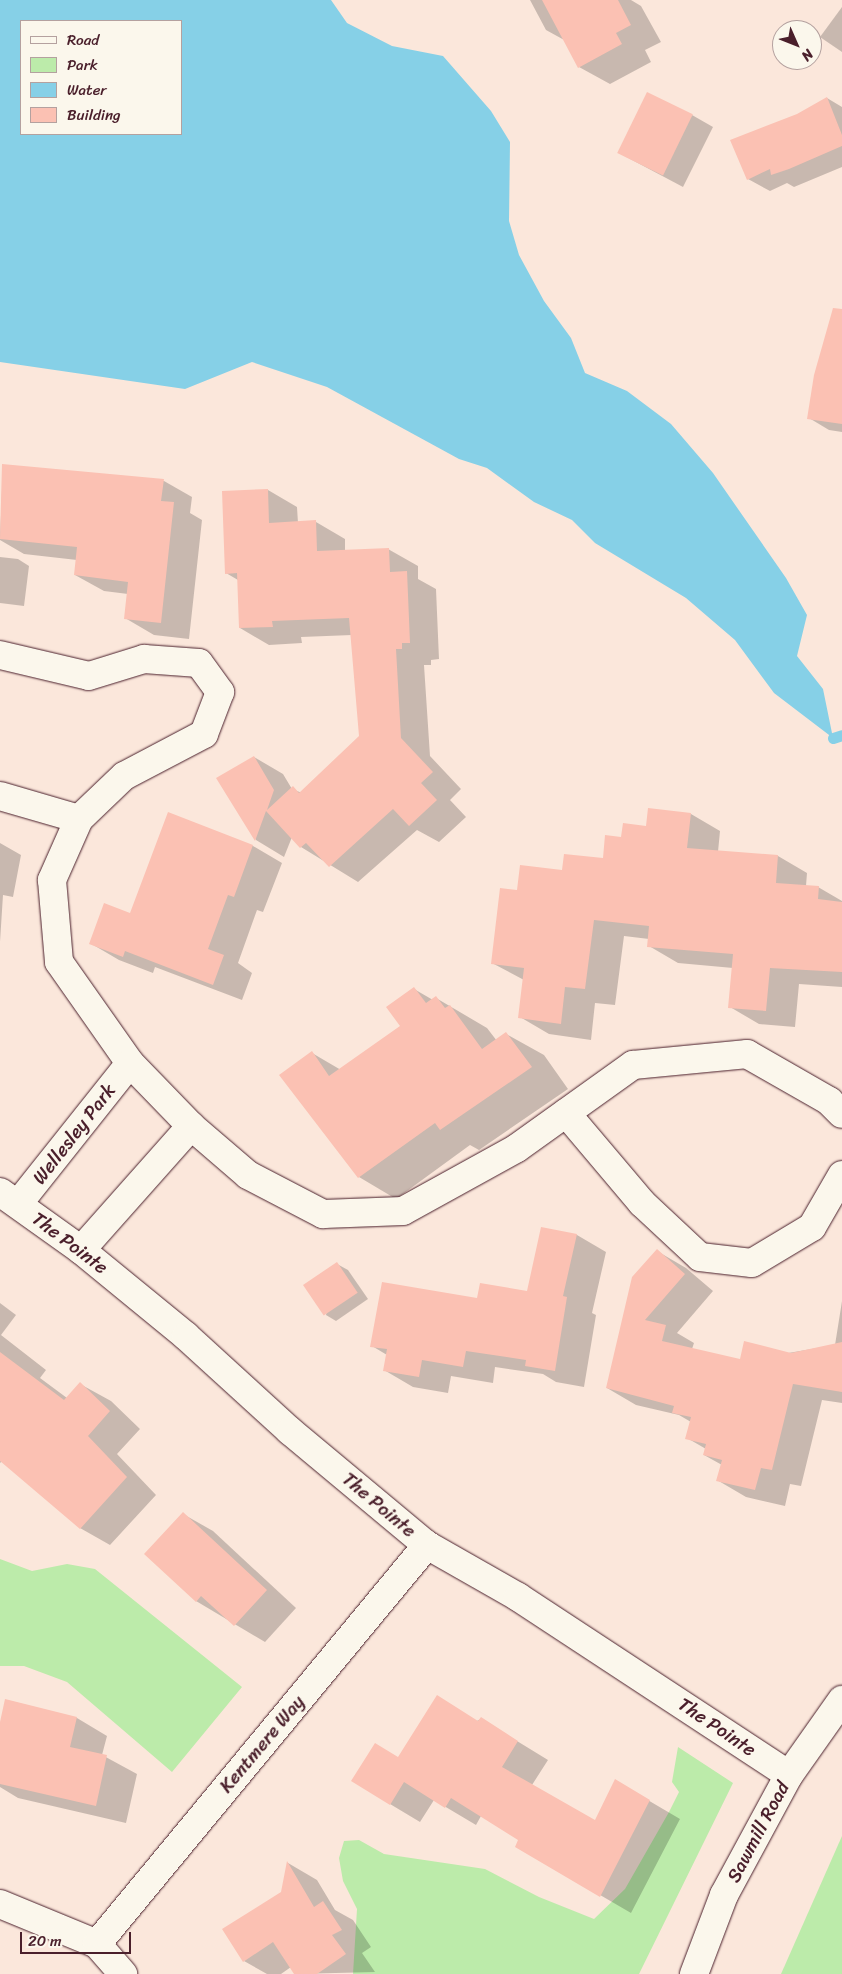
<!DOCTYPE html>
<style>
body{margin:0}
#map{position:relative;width:842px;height:1974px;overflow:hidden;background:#fbe7db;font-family:Sriracha,sans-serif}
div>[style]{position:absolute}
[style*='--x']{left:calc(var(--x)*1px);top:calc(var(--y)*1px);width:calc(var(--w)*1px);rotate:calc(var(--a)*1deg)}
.green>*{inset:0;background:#bcebaa}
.water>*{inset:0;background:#86d0e7}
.shadow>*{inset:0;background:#0003}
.stream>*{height:11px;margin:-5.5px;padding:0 5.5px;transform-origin:5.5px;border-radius:5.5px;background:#86d0e7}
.building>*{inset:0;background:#fbc1b3;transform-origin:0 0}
.roads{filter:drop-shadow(0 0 1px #4a1f2b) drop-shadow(0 0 1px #4a1f2b)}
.street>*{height:28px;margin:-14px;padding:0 14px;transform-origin:14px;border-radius:14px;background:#fbf7ec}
.secondary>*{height:28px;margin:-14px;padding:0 14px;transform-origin:14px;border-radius:14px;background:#fbf7ec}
span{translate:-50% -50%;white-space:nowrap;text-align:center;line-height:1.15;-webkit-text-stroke:4px #fbf7ec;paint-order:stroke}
.street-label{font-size:19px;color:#4a1f2b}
.legend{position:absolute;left:20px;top:20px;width:162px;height:115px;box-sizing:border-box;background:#fbf7ec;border:1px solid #b4a19f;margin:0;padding:6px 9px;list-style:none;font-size:15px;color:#4a1f2b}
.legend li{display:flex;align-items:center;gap:10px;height:25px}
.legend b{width:25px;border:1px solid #b4a19f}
.north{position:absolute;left:772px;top:20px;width:50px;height:50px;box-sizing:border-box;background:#fbf7ec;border:1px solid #b4a19f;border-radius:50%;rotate:134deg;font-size:14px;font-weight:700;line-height:20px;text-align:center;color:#4a1f2b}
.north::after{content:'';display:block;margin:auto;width:18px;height:22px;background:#4a1f2b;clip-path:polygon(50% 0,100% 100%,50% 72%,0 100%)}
.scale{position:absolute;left:20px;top:1932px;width:111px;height:22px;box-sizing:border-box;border:2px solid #4a1f2b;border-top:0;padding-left:6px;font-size:15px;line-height:18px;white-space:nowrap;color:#4a1f2b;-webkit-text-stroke:4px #fbf7ec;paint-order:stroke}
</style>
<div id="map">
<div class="green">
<i style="clip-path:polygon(0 1559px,32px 1571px,67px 1564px,95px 1569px,242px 1687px,172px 1772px,67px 1682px,24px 1666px,0 1666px)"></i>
<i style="clip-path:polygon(678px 1747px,733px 1783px,639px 1974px,353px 1974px,357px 1909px,343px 1881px,339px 1858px,344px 1841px,359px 1840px,384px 1854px,485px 1869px,539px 1897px,594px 1919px,625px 1889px,669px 1812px,679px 1792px,672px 1782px)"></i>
<i style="clip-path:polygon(842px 1836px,842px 1974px,781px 1974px)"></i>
</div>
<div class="water">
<i style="clip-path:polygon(evenodd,0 0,331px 0,347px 23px,392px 46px,443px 56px,491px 111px,510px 142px,509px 221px,519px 255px,544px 301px,571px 338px,585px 373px,627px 391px,671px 424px,713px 473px,786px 578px,807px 615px,797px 656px,823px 689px,833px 738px,774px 693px,735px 640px,686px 598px,595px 543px,572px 520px,534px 502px,487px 468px,459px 459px,327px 387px,252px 362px,185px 389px,0 362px,0 0,21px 21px,181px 21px,181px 134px,21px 134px,21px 21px)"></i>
</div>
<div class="shadow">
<i style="clip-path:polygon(530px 0,631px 0,641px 6px,661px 42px,645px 50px,651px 62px,610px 84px,579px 67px,566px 41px,546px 30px)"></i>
<i style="clip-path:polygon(842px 7px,842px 52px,820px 37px)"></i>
<i style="clip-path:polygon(827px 98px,842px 107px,842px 167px,794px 187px,787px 183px,770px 191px,748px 179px,797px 115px)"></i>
<i style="clip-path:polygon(692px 115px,713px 127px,683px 187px,619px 153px)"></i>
<i style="clip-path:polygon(842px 340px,842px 432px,829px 430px,809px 418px)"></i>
<i style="clip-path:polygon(3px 465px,164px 481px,192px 497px,190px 513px,202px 520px,189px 639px,154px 635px,125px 618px,128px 594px,104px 591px,75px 575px,77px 560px,24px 554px,0 540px)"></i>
<i style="clip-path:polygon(268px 490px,297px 507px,298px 523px,316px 522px,345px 539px,345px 551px,388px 549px,418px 566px,418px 579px,436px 589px,439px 659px,431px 660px,431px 665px,424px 665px,430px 756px,461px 789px,450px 800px,466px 817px,439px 842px,417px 830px,358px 882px,301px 847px,292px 837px,284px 857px,256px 840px,218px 779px,254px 757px,283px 774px,292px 789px,302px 793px,361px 736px,352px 635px,301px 637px,302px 643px,269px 645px,240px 628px,238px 580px,226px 573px)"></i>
<i style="clip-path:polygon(0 557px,18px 559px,29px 566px,24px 606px,0 603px)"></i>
<i style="clip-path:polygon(169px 814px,253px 846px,282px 863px,263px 912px,257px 910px,238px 963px,252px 973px,242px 1000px,155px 967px,153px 973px,119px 960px,90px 943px,131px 914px)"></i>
<i style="clip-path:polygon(691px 814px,720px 831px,718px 852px,778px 856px,807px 873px,806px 886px,818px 887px,842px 901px,842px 987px,799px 984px,795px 1027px,759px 1024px,730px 1007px,733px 968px,678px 963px,649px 946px,649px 939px,624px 936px,615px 1005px,595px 1003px,591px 1040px,549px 1034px,520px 1017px,524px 980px,492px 963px,518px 891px,563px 872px,604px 859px,622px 838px)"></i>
<i style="clip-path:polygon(0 843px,21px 855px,13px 897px,3px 895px,0 942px)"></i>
<i style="clip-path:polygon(414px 989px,433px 1000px,436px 998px,487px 1028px,497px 1041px,506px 1034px,544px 1055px,568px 1089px,479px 1150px,470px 1145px,396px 1199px,359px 1177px,312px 1053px,341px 1070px,401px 1026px)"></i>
<i style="clip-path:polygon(542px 1228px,577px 1235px,606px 1252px,592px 1313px,596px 1315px,584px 1387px,556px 1382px,543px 1374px,495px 1367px,493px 1383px,451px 1376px,448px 1393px,413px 1387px,384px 1370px,387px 1355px,372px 1346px,478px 1299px,528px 1292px)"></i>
<i style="clip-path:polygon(657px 1251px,686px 1268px,713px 1291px,677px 1333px,694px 1343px,692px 1349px,741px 1361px,835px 1345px,842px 1301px,842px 1403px,822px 1400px,801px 1486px,790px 1484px,785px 1506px,746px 1497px,717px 1480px,722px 1465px,704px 1455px,706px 1449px,687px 1438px,691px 1422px,679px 1415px,636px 1405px,607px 1388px)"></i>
<i style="clip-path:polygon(337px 1264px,348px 1270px,368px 1299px,336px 1321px,326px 1315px)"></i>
<i style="clip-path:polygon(0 1303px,16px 1315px,1px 1335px,46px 1370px,40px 1378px,67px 1398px,80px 1384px,111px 1401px,140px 1429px,117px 1454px,156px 1495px,110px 1545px,80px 1528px,2px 1461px,0 1463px)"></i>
<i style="clip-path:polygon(183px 1514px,213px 1531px,296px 1608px,265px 1642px,196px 1601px)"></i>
<i style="clip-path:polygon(6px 1700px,77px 1718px,107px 1736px,102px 1755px,137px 1774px,126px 1823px,18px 1798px,0 1787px,0 1728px)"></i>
<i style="clip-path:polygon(481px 1719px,548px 1760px,532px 1785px,595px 1822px,646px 1799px,680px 1819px,631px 1913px,516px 1846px,520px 1840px,481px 1816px,476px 1825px,434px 1800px,420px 1822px,390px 1804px,399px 1758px)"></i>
<i style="clip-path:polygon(288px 1863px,317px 1880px,335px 1910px,353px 1920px,371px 1947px,362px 1953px,375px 1972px,296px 1974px,291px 1967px,281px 1974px,267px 1974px,244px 1961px,282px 1893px)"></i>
</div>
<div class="stream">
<i style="--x:833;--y:738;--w:9;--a:-18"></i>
</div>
<div class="building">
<i style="clip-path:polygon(542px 0,618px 0,631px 25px,616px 33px,622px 44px,578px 68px)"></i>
<i style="left:647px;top:92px;width:51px;height:68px;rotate:26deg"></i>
<i style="clip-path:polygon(827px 97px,842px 135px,842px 146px,789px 169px,771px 175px,770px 169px,747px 180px,730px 140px,797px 114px)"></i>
<i style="clip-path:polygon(833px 308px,842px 309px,842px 424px,807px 419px,814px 375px)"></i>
<i style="clip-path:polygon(2px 464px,164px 479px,161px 501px,174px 502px,161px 623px,124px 619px,128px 582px,74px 575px,77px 547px,0 539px)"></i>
<i style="clip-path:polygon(268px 489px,269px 523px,316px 520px,317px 551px,389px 548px,390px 572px,407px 571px,410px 643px,402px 643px,402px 649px,396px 649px,401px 738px,433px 772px,421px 783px,437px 800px,409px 826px,393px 809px,329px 867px,306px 843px,300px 848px,266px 811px,255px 841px,216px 778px,254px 756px,274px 790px,267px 810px,293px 786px,299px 793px,359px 736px,349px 618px,272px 621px,273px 627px,239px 628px,237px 573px,225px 574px,222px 491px)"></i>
<i style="clip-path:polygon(648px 808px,691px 813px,687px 848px,778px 855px,776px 883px,819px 886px,818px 899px,842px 902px,842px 972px,770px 968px,766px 1011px,728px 1008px,733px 954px,647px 947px,649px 926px,594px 920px,585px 989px,565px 987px,561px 1024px,518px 1018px,524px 968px,491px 964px,500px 888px,517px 890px,520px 865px,562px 870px,564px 854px,603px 858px,605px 835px,621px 837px,623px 823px,646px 826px)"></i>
<i style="clip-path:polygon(168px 812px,253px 845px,234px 897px,228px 895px,208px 949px,224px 955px,213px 985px,125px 951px,123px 957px,89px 944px,104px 903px,130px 913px)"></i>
<i style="clip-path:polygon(414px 987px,426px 1003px,436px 996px,445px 1008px,450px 1005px,482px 1049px,506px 1032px,532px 1067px,440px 1130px,435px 1123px,358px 1178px,279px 1075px,312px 1051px,329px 1076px,400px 1026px,386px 1007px)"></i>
<i style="clip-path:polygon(541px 1227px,577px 1234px,563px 1296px,567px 1297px,555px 1371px,525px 1366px,526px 1360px,466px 1351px,463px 1367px,422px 1360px,419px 1377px,383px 1371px,387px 1349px,370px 1347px,382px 1282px,477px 1298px,480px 1283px,527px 1291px)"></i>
<i style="clip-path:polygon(657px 1249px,685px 1274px,645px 1320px,666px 1325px,662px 1341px,740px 1359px,744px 1341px,791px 1353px,842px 1342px,842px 1392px,793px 1384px,772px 1470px,761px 1468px,755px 1490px,716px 1481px,722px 1460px,703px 1455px,706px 1444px,685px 1439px,691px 1417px,672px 1413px,674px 1406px,606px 1388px,632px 1277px)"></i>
<i style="left:337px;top:1262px;width:37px;height:41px;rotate:56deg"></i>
<i style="clip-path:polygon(0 1352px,64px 1400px,80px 1382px,110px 1411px,88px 1436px,127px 1477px,80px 1529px,0 1461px)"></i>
<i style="clip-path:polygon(183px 1512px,267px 1590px,234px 1626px,201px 1596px,196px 1602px,144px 1554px)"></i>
<i style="clip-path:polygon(437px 1695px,478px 1721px,481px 1717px,518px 1741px,502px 1767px,595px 1820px,615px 1779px,650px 1800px,600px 1897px,515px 1847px,518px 1840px,451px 1798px,445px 1808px,404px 1782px,390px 1805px,351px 1781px,375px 1743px,398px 1757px)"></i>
<i style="clip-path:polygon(5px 1699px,77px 1717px,70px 1747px,107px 1755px,96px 1806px,0 1784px,0 1722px)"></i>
<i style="clip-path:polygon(287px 1861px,314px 1907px,323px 1901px,342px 1930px,332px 1935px,346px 1954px,317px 1974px,294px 1974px,273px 1942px,243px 1962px,222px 1929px,281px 1892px)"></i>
</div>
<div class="roads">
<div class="street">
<i style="--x:0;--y:655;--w:91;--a:13.3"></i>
<i style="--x:89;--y:676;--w:58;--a:-17.2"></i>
<i style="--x:144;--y:659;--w:55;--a:4.2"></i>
<i style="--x:199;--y:663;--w:36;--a:54"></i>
<i style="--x:220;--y:692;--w:45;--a:110.9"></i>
<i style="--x:204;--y:734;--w:90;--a:152.3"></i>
<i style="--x:124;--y:776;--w:62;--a:136.3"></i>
<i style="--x:79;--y:819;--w:67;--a:113.9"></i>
<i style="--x:52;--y:880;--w:82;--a:85.1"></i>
<i style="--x:59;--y:962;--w:123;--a:54.9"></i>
<i style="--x:130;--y:1063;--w:88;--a:45.9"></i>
<i style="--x:191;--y:1126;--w:75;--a:40.7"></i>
<i style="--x:248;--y:1175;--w:85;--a:27.5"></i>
<i style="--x:323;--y:1214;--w:80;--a:-2.1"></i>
<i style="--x:403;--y:1211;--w:130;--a:-28.9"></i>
<i style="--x:517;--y:1148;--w:143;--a:-35.6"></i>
<i style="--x:633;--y:1065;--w:115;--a:-5.5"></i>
<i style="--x:747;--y:1054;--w:95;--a:29.8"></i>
<i style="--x:829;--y:1101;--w:18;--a:45"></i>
<i style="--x:0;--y:796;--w:82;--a:16.2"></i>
<i style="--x:566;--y:1113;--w:118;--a:49.8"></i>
<i style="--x:642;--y:1203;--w:79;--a:43"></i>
<i style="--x:700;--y:1257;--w:52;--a:6.6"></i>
<i style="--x:752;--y:1263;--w:70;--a:-31"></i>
<i style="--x:812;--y:1227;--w:60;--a:-60"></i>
<i style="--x:0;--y:1192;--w:100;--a:35.6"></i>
<i style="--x:81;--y:1250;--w:136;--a:39.3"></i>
<i style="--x:186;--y:1336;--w:141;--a:42.4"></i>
<i style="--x:290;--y:1431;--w:178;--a:39.8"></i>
<i style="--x:427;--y:1545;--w:105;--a:29.7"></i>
<i style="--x:518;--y:1597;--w:324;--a:33.3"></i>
<i style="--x:18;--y:1204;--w:180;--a:-51.5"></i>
<i style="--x:81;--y:1250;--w:166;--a:-48.4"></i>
<i style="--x:0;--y:1904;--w:105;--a:22.4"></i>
<i style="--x:97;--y:1944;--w:40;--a:49"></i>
<i style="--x:97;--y:1944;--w:518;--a:-50.41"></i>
</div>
<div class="secondary">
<i style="--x:694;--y:1974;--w:85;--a:-69.2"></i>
<i style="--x:724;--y:1895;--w:136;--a:-61.6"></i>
<i style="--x:789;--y:1775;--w:92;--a:-54.8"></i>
</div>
</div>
<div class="street-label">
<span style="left:74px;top:1134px;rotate:-52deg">Wellesley Park</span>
<span style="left:70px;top:1243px;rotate:37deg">The Pointe</span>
<span style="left:379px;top:1505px;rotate:40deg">The Pointe</span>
<span style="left:717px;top:1727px;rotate:34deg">The Pointe</span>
<span style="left:262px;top:1744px;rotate:-50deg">Kentmere Way</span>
<span style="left:758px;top:1832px;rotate:-62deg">Sawmill Road</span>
</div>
<ul class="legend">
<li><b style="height:6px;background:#fbf7ec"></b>Road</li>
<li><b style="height:14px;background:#bcebaa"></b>Park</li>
<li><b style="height:14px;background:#86d0e7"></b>Water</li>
<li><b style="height:14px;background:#fbc1b3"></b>Building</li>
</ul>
<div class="north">N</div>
<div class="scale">20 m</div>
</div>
